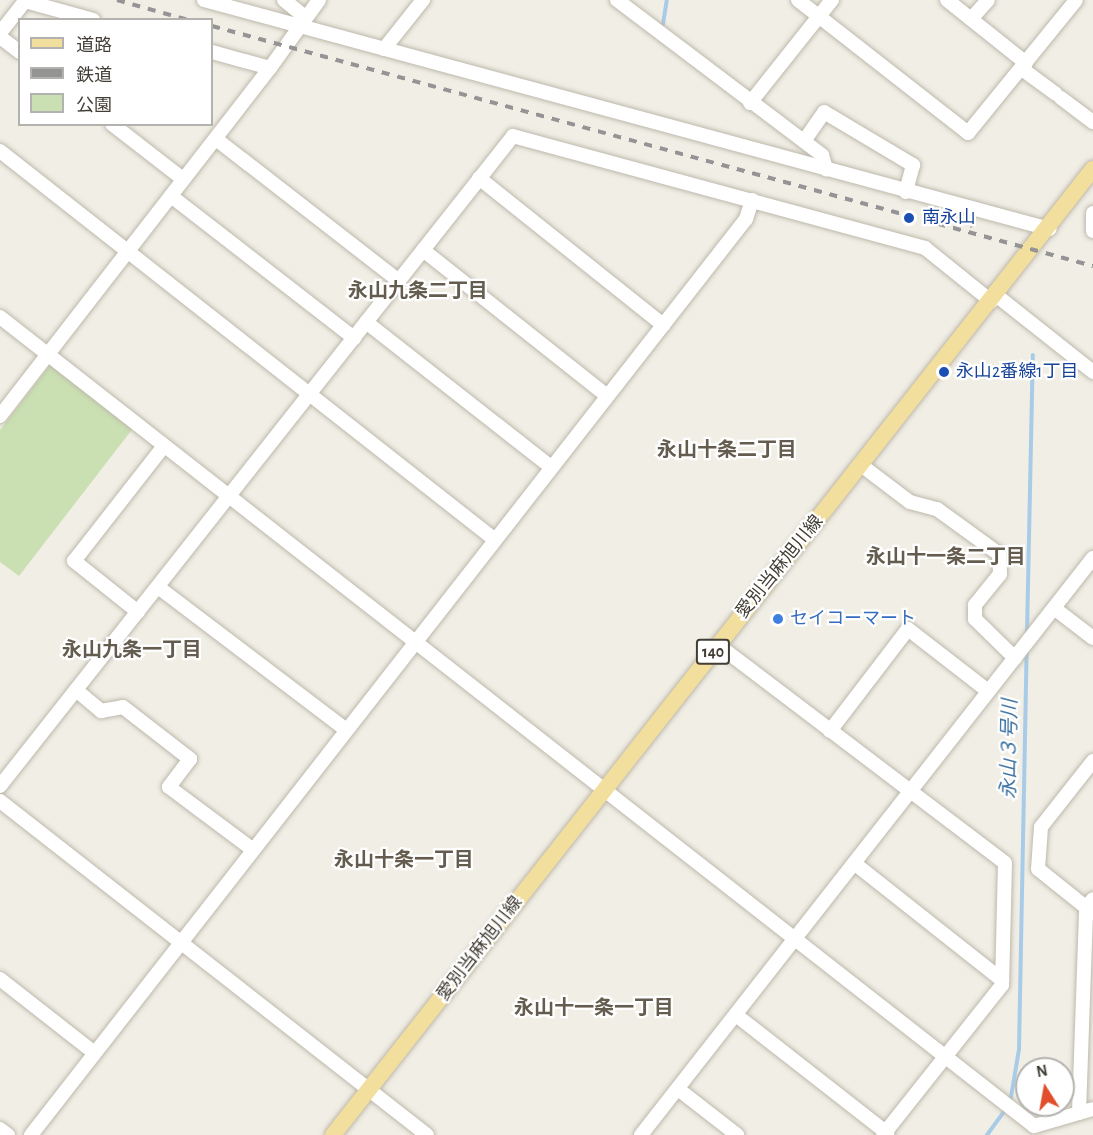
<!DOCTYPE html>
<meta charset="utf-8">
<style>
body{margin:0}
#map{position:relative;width:1093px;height:1135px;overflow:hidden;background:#f0eee5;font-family:"Alegreya Sans","Noto Sans JP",sans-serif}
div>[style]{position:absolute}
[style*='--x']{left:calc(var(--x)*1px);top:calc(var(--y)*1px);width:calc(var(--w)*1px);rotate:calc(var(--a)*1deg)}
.green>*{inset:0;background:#cae0b2}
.stream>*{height:4px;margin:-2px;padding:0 2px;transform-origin:2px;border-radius:2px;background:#a8cbe7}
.path>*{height:2px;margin-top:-1px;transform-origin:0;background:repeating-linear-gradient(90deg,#bbb19c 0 3px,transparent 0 6px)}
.roads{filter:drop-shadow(0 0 2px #beb8ac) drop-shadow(0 0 2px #beb8ac)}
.minor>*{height:14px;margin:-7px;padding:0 7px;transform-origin:7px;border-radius:7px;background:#fff}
.major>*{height:16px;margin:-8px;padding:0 8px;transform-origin:8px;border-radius:8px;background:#f2de9d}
.rail>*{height:4px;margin-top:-2px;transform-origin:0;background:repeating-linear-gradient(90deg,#949494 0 8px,transparent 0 16px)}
.dots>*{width:16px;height:16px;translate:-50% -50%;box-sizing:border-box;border:3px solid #fff;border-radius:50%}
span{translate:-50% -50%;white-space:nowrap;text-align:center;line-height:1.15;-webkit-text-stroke:4.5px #fff;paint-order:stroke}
.shield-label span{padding:2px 4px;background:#fff;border:2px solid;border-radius:4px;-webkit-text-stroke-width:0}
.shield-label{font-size:16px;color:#423e36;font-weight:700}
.transit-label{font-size:18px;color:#164399}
.left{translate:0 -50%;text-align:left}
.street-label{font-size:18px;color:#423e36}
.shop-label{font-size:18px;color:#366cbe}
.neighbourhood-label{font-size:20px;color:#645c4e;font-weight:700}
.water-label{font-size:20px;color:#3c72a1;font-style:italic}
.legend{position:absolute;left:18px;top:18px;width:195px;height:108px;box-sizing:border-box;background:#fff;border:2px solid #b3b2af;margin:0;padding:8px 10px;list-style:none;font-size:18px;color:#423e36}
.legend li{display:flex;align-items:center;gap:12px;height:30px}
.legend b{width:30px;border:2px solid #b3b2af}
.north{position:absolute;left:1015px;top:1057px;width:60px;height:60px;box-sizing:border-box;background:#fff;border:2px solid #b3b2af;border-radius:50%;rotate:349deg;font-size:16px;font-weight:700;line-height:24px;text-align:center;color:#423e36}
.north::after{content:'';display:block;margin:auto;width:21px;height:27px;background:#e14f2c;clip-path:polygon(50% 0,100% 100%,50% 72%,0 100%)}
</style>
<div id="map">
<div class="green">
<i style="clip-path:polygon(50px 365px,134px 427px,19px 576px,0 562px,0 430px)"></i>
</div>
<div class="stream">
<i style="--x:663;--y:24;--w:24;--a:-81"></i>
<i style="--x:1027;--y:633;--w:278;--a:-88.8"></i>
<i style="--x:1010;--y:1103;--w:55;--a:-80.5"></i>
<i style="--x:1019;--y:1049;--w:399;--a:-88.9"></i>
<i style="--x:987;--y:1135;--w:32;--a:-54"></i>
</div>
<div class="path">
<i style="--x:971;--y:228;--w:8;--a:-76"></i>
</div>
<div class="roads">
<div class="minor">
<i style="--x:204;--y:0;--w:876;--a:15.15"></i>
<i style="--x:284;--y:0;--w:27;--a:39"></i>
<i style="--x:617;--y:0;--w:257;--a:37.1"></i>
<i style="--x:822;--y:155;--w:15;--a:74"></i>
<i style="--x:798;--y:0;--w:216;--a:38"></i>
<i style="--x:968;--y:133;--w:171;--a:-50.9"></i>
<i style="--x:947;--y:0;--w:101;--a:38.6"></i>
<i style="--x:971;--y:19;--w:25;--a:-48"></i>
<i style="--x:0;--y:33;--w:41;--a:-52"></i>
<i style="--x:25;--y:1;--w:71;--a:15.6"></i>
<i style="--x:0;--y:37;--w:25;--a:37"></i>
<i style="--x:384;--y:49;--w:63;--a:-51.5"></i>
<i style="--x:270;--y:68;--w:84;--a:-54.2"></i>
<i style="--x:1022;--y:69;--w:42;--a:36.3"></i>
<i style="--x:1061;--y:98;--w:40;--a:37"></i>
<i style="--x:750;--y:103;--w:132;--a:-51.5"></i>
<i style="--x:112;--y:124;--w:90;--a:37.8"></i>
<i style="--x:216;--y:139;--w:232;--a:37.8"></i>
<i style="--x:804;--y:141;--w:35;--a:-55"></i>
<i style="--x:824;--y:112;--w:104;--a:30.8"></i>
<i style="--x:913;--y:165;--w:28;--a:105"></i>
<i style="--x:0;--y:151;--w:628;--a:38.15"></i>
<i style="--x:479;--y:178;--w:236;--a:38.6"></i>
<i style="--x:171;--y:196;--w:232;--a:37.8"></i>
<i style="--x:1093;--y:213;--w:18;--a:90"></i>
<i style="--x:423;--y:250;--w:235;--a:38.4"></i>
<i style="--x:996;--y:295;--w:124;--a:38.4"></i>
<i style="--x:0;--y:317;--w:1313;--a:38.04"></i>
<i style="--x:1034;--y:1126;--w:61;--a:-16.1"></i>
<i style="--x:366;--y:322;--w:235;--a:38.1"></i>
<i style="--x:0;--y:416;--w:440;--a:-52.2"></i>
<i style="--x:270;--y:68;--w:60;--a:-164.6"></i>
<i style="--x:861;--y:465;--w:61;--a:37.1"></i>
<i style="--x:910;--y:502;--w:28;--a:15"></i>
<i style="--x:937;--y:509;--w:77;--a:36"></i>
<i style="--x:999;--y:554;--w:20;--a:87"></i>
<i style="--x:1000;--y:574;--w:40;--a:129"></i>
<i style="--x:975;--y:605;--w:14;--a:90"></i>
<i style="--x:975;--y:619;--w:56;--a:44.3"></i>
<i style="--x:158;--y:587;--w:235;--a:37.2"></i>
<i style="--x:1054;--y:608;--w:49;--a:37.6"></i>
<i style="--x:138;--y:612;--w:82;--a:-141.4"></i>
<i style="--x:74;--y:561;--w:146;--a:-52"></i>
<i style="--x:718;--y:645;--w:360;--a:37.2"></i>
<i style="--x:1005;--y:863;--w:122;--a:91.4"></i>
<i style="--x:1002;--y:985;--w:191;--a:128.4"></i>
<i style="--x:76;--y:690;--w:33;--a:40"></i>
<i style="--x:101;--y:711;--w:22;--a:-10"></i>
<i style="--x:123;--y:707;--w:85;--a:37.8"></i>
<i style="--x:190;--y:759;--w:35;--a:127"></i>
<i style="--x:169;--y:787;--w:104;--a:36.8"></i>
<i style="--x:830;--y:731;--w:128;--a:-52.6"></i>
<i style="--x:908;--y:629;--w:101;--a:37.8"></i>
<i style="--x:0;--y:786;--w:828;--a:-51.72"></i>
<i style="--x:513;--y:136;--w:427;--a:15.2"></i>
<i style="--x:925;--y:248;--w:85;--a:38.8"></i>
<i style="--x:0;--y:801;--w:542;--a:38.03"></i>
<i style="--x:854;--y:863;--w:189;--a:38.3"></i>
<i style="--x:1093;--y:913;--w:70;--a:-141.3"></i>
<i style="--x:1038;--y:869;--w:42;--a:-85.9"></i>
<i style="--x:1041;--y:827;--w:84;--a:-51.8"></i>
<i style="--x:0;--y:979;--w:118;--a:38.1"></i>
<i style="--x:736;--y:1015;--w:192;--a:38"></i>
<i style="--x:678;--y:1089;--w:75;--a:37.9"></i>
<i style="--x:1079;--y:1113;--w:205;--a:-88"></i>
<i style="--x:1086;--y:908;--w:11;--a:-52"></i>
<i style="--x:0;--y:1129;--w:10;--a:37"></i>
<i style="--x:31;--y:1135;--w:1162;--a:-52.03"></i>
<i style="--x:746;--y:219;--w:20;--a:-72"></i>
<i style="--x:641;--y:1135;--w:733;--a:-51.93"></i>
</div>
<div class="major">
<i style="--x:333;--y:1135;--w:1229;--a:-51.81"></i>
</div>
</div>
<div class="rail">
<i style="--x:117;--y:0;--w:74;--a:15.7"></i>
<i style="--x:212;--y:26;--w:913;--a:15.24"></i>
</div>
<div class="dots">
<i style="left:909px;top:218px;background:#1a4fb4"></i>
<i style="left:944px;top:372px;background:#1a4fb4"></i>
<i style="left:778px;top:619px;background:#3f7fe0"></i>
</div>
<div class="shield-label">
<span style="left:713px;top:652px">140</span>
</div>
<div class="transit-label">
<span class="left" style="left:922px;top:218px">南永山</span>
<span class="left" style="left:956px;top:372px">永山2番線1丁目</span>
</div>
<div class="street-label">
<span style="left:780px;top:567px;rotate:-51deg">愛別当麻旭川線</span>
<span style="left:480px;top:949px;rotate:-52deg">愛別当麻旭川線</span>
</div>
<div class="shop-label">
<span class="left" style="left:790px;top:619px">セイコーマート</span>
</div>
<div class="neighbourhood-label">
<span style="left:418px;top:291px">永山九条二丁目</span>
<span style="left:727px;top:450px">永山十条二丁目</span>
<span style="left:946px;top:557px">永山十一条二丁目</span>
<span style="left:132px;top:650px">永山九条一丁目</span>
<span style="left:404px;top:860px">永山十条一丁目</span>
<span style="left:594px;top:1008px">永山十一条一丁目</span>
</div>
<div class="water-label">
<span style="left:1010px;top:749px;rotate:-89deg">永山３号川</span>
</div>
<ul class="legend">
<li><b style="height:8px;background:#f2de9d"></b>道路</li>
<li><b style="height:8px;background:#949494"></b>鉄道</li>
<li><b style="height:16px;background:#cae0b2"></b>公園</li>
</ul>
<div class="north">N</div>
</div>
